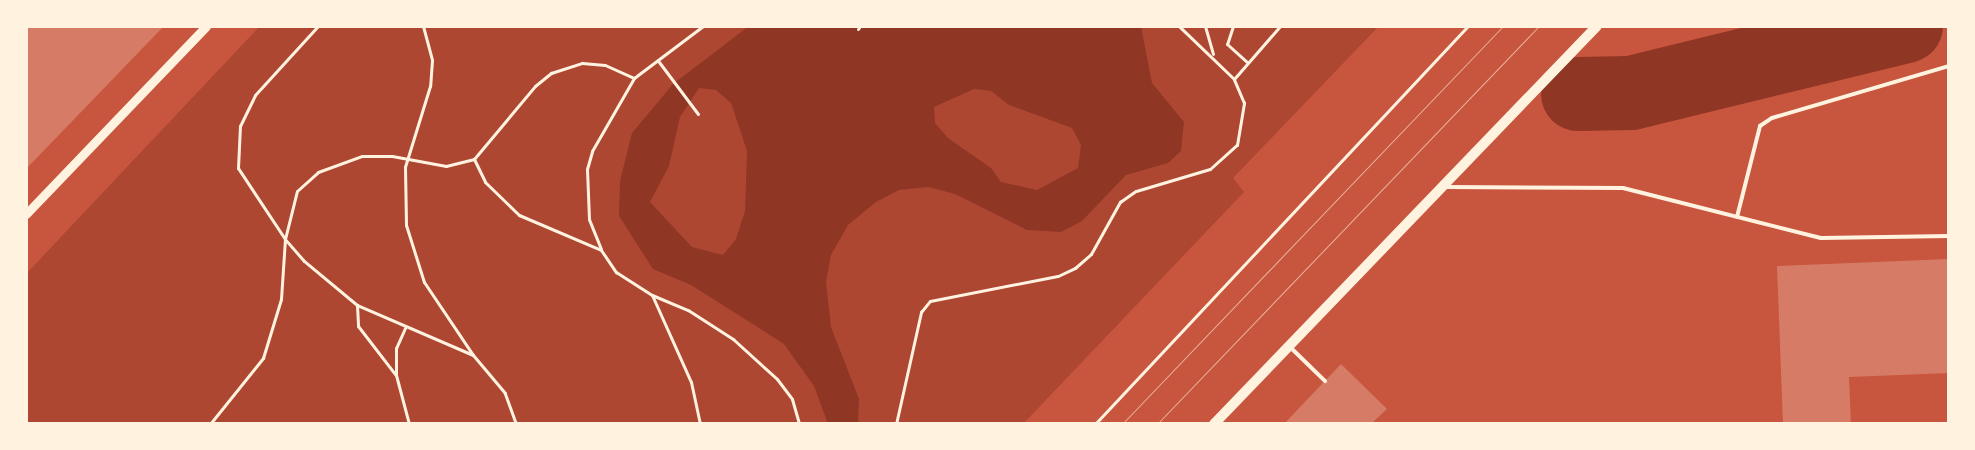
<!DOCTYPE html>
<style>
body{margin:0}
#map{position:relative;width:1975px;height:450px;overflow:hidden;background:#c8553d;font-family:"Roboto Condensed",sans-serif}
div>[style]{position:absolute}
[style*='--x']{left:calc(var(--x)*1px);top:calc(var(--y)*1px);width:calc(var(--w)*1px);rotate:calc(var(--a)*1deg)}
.green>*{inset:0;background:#ae4732}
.water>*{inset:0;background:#8f3625}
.river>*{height:74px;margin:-37px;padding:0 37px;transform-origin:37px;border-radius:37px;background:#8f3625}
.building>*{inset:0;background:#d67c66}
.path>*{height:3px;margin:-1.5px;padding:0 1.5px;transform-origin:1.5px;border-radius:1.5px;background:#fff3e0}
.service>*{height:4px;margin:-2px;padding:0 2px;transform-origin:2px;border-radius:2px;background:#fff3e0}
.tertiary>*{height:9px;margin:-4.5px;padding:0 4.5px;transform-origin:4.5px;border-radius:4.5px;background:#fff3e0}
.secondary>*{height:10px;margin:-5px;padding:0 5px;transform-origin:5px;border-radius:5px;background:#fff3e0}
.tram>*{height:1px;margin:-0.5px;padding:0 0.5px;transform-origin:0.5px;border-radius:0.5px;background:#e9b49f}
span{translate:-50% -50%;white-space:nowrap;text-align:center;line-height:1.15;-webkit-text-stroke:5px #fff3e0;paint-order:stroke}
.frame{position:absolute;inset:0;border:28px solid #fff3e0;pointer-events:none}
</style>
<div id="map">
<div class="green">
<i style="clip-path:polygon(260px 26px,1379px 26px,1233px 178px,1244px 192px,1023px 424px,26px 424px,26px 274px)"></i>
</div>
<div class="water">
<i style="clip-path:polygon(evenodd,749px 26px,1141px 26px,1152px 83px,1184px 122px,1181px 151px,1168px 163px,1126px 175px,1082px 221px,1061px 232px,1027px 230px,955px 194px,928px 187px,899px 190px,876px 202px,848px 225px,831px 255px,826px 282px,831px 327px,859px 399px,858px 424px,828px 424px,814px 386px,784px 344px,691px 285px,653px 269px,619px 216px,620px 181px,632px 133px,673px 84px,749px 26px,699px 88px,716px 90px,731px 103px,747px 151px,745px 211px,736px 239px,723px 255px,692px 247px,650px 202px,669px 166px,680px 117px,699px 88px,749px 26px,974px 89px,991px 91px,1009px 105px,1072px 128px,1081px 145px,1078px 168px,1037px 190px,1001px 182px,991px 168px,948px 138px,935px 123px,934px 107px,974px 89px)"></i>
</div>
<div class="river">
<i style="--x:1578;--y:94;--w:53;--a:-1.1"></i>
<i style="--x:1631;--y:93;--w:283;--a:-13.7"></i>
</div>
<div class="building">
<i style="clip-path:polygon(26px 26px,164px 26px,26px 169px)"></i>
<i style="clip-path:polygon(1949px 259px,1949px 373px,1849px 377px,1851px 424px,1783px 424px,1777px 266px)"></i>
<i style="clip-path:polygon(1341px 364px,1387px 409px,1371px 424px,1284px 424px)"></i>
</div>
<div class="path">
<i style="--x:423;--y:26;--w:35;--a:75"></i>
<i style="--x:432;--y:60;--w:26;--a:94"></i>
<i style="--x:430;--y:86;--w:85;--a:107.2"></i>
<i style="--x:405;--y:167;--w:58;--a:89"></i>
<i style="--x:406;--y:225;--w:60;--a:72.5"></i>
<i style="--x:424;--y:282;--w:88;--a:56.1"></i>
<i style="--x:1205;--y:26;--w:29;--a:74"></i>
<i style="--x:1233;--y:26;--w:19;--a:108"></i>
<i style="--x:1227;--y:44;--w:27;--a:42"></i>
<i style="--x:858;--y:29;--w:4;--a:-56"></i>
<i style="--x:659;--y:62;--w:65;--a:53.1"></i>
<i style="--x:1234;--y:79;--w:70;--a:-49"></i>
<i style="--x:474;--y:159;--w:25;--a:64"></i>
<i style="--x:485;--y:182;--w:47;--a:44.1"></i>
<i style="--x:519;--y:215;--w:89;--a:23.1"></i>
<i style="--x:601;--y:250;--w:27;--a:56"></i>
<i style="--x:616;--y:272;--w:43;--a:32.6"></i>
<i style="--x:652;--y:295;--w:95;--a:65.9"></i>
<i style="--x:691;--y:382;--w:43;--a:77.9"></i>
<i style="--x:601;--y:249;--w:32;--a:-112"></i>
<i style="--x:589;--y:219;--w:50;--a:-92.3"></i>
<i style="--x:587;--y:169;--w:19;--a:-74"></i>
<i style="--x:592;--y:151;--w:84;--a:-60.1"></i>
<i style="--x:652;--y:295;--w:39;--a:23"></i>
<i style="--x:688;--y:310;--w:54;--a:32.8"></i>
<i style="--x:733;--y:339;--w:59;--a:42.3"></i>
<i style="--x:777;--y:379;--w:25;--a:53"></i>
<i style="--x:792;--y:399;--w:26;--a:74"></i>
<i style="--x:357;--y:305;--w:21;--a:87"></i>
<i style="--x:358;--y:326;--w:61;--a:52.4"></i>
<i style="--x:405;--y:328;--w:22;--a:114"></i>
<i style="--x:396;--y:348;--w:27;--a:90"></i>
<i style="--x:396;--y:375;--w:51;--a:75.1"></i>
<i style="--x:210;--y:424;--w:85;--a:-51.2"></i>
<i style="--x:263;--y:358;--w:62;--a:-73"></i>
<i style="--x:281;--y:299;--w:60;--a:-86.2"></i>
<i style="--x:285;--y:239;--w:85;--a:-123.5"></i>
<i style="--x:238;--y:168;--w:42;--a:-87.3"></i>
<i style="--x:240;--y:126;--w:34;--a:-64"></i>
<i style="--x:255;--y:95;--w:93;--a:-47.6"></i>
<i style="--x:516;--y:424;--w:33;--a:-110"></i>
<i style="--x:505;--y:393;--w:50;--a:-130.1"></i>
<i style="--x:473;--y:355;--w:126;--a:-156.7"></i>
<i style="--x:357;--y:305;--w:69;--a:-140.3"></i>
<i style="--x:304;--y:261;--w:29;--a:-131"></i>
<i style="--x:285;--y:239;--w:49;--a:-76"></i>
<i style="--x:297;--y:191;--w:28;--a:-42"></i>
<i style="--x:318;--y:172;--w:47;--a:-20"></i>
<i style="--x:362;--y:156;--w:30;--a:0"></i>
<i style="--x:392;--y:156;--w:55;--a:10.5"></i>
<i style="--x:446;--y:166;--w:29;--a:-14"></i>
<i style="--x:474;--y:159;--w:95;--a:-50.1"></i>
<i style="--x:535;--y:86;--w:21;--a:-39"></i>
<i style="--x:551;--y:73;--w:33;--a:-18"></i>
<i style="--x:582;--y:63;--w:23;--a:5"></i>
<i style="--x:605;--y:65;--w:32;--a:24"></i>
<i style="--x:634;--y:78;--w:86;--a:-37"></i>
<i style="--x:896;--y:424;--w:115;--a:-77.4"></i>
<i style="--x:921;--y:312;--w:14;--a:-51"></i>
<i style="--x:930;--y:301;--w:130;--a:-11.1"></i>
<i style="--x:1058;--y:276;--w:19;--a:-25"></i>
<i style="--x:1075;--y:268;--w:21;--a:-41"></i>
<i style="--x:1091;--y:254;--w:60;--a:-60.9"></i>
<i style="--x:1120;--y:202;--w:19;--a:-35"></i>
<i style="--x:1136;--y:191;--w:77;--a:-16.6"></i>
<i style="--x:1210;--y:169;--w:36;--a:-42"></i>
<i style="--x:1237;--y:145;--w:43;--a:-80.5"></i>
<i style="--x:1244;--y:103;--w:26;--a:-113"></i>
<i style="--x:1234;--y:79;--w:76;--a:-136.1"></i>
<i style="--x:1095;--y:424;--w:545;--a:-46.86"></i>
</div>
<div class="service">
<i style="--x:1445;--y:187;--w:178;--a:0.3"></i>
<i style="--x:1623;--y:188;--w:204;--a:14.2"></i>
<i style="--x:1821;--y:238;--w:128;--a:-0.9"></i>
<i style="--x:1737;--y:217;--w:94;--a:-75.8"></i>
<i style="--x:1760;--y:126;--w:14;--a:-34"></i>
<i style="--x:1772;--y:118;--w:184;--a:-16.4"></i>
<i style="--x:1290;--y:347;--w:49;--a:44.2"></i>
</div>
<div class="tertiary">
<i style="--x:26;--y:214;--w:260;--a:-46.2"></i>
</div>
<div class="secondary">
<i style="--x:1214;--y:424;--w:552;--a:-46.1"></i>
</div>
<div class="tram">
<i style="--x:1122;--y:424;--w:551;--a:-46.25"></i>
<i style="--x:1157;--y:424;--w:552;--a:-46.18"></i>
</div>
<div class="frame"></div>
</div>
